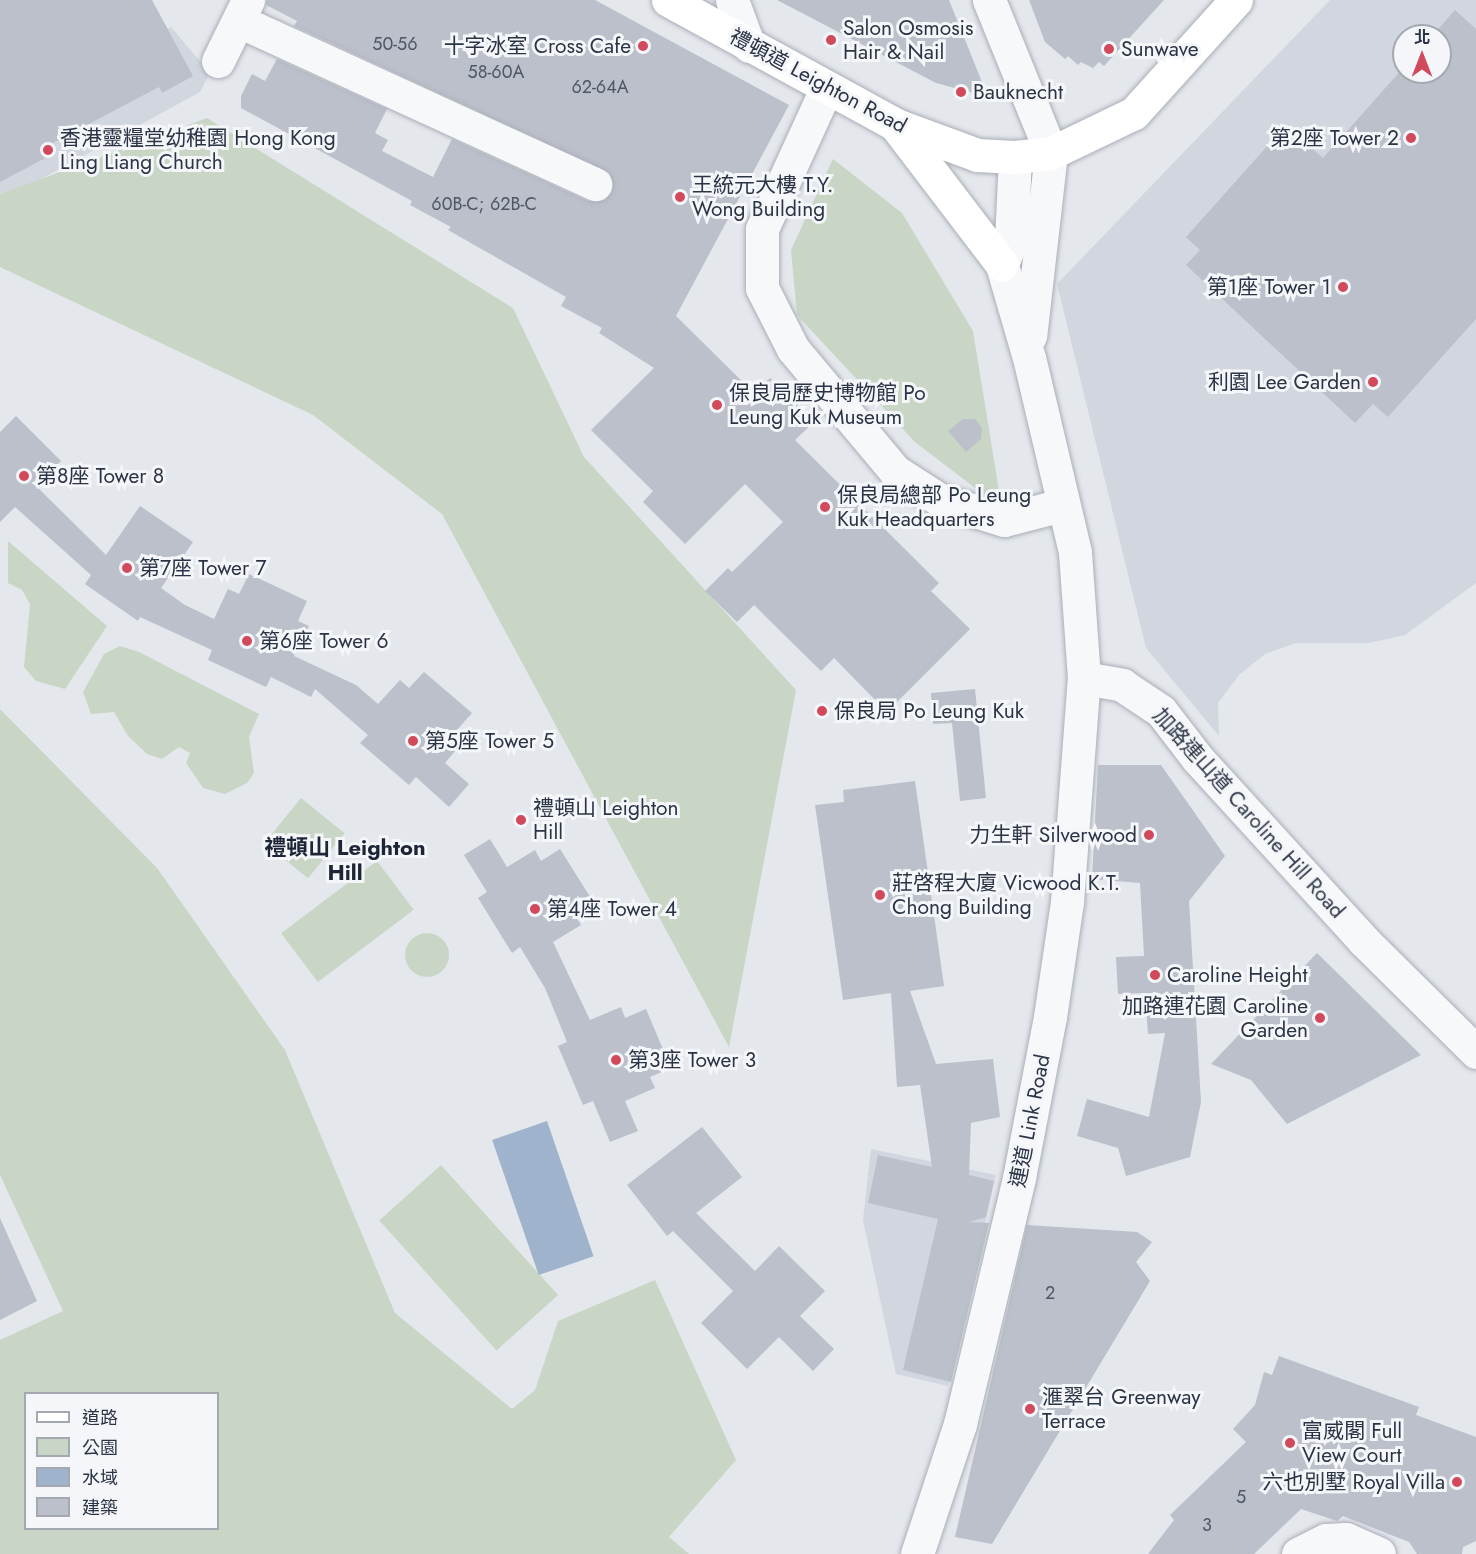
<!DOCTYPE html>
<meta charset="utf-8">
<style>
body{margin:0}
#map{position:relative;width:1476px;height:1554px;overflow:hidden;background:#e4e7ec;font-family:Jost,"Noto Sans TC",sans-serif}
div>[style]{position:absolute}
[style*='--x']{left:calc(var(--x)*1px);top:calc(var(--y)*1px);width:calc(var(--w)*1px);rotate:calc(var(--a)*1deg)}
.built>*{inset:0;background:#d2d6de}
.green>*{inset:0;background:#c9d6c5;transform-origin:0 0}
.round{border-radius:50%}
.water>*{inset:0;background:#9fb4cc;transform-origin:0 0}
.building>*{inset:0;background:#bbc0ca}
.roads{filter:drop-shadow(0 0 2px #a9aeb7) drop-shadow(0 0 2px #a9aeb7)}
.minor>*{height:33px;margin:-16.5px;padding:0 16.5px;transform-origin:16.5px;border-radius:16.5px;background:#f7f8fa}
.major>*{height:33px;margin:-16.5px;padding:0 16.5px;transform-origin:16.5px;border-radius:16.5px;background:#fff}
.dots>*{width:16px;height:16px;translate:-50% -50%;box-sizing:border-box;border:3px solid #f4f6f9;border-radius:50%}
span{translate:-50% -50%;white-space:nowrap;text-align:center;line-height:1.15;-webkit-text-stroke:6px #f4f6f9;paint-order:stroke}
.number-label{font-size:18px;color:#4f5766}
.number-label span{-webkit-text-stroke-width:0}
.poi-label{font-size:21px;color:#2b3445}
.left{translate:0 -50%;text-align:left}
.right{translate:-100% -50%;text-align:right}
.street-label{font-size:21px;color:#2b3445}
.neighbourhood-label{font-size:22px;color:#1d2536;font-weight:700}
.legend{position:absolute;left:24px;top:1392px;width:195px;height:138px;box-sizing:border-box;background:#f4f6f9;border:2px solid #a4a8b1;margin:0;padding:8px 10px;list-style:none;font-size:18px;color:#2b3445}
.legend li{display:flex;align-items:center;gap:12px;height:30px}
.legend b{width:30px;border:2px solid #a4a8b1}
.north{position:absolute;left:1392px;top:24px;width:60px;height:60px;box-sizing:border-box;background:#f4f6f9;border:2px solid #a4a8b1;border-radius:50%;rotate:0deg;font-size:16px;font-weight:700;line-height:24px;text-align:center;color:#2b3445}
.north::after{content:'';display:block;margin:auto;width:21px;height:27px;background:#d1495b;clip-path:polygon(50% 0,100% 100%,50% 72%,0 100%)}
</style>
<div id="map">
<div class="built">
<i style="clip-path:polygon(evenodd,1330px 0,1476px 0,1476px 583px,1405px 635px,1369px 643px,1296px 643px,1265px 654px,1239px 675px,1218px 703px,1219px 736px,1146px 648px,1057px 284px,1330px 0,1404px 36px,1440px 36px,1440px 72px,1404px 72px,1404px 36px)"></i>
<i style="clip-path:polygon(171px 27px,210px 73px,200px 92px,23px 189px,0 194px,0 110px)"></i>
<i style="clip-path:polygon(871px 1149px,996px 1175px,948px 1386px,896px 1374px,863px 1220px)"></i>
</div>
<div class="green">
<i style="clip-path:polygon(207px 118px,513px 308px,584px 457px,796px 690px,729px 1047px,442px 514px,313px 415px,0 267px,0 194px)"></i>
<i style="clip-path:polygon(833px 159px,902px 213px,973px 331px,1000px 497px,983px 494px,915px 442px,797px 315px,791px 250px)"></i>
<i style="clip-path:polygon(8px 541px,107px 626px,65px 689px,36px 681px,24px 667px,30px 604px,22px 590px,8px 583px)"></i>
<i style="clip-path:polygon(120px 646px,139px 652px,259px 714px,249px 737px,254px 773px,247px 783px,225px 794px,203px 788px,186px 763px,190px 753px,179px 747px,162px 759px,147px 754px,128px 736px,114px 712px,91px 714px,83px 692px,104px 654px)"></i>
<i style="clip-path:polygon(evenodd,0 709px,157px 868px,285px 1050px,395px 1313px,512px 1409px,535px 1390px,558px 1321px,655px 1280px,736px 1460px,669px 1537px,689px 1554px,0 1554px,0 1340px,63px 1311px,0 1175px,0 709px,26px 1394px,218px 1394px,218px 1528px,26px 1528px,26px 1394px)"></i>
<i style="left:301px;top:798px;width:56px;height:58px;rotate:39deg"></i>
<i style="left:377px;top:861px;width:61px;height:120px;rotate:53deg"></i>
<i class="round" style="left:405px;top:933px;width:44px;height:44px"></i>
<i style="left:441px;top:1165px;width:175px;height:83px;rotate:48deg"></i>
</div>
<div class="water">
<i style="left:547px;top:1121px;width:143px;height:58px;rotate:71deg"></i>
</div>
<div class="building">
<i style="clip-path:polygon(0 0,152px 0,193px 76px,162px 93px,159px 87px,49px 145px,53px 154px,0 182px)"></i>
<i style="clip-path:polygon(267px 0,595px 0,789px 105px,676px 316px,754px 393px,770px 378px,814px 422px,795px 440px,939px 583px,931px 591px,970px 629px,887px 712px,834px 658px,821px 671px,754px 605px,737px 622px,705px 591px,728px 568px,732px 572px,783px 522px,745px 484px,685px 544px,643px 502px,653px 491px,591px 430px,654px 368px,599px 333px,602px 328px,561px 306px,566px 297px,448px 230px,451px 227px,410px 205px,412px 201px,241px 108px,241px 96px,252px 74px,265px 81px,277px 59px,387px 109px,375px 133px,388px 140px,382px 151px,433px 177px,452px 139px,588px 201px,605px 200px,612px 192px,610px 173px,294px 26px,297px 21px,266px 5px)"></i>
<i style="clip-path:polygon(777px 0,949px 0,988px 97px,936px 83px)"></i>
<i style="clip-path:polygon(1029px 0,1164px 0,1104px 66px,1099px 62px,1093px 68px,1081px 62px,1078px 65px,1068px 56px,1065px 59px,1045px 42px)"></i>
<i style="clip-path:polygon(1455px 10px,1476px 29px,1476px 319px,1388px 417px,1373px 404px,1355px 423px,1186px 265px,1200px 250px,1186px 237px,1286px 125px,1323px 158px,1404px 67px,1404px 72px,1440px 72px,1440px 36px,1432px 36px)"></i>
<i style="clip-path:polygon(16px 416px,61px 461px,36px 486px,106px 555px,140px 506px,193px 542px,161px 588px,185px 605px,214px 619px,228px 589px,239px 594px,249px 574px,307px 601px,298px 621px,309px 626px,294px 656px,356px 685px,378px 704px,400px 680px,409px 688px,424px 672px,472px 713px,457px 730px,466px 738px,445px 763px,469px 784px,449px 807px,416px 777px,409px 785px,360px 743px,368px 735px,315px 689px,311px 697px,271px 677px,266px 687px,208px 660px,212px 650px,140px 617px,138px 621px,85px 584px,91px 575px,15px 507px,0 522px,0 432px)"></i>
<i style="clip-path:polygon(963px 419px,975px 419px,982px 428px,981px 439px,966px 452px,948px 431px)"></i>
<i style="clip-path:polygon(975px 689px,986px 798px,960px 801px,952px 723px,933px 724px,931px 693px)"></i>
<i style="clip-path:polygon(1098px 765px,1161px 765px,1225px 856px,1189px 901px,1201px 1102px,1190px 1157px,1126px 1176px,1118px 1148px,1077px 1136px,1087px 1099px,1149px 1117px,1165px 1033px,1148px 1034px,1145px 993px,1118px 994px,1116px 957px,1144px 956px,1140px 883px,1092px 879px)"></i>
<i style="clip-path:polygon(915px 781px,944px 986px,910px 991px,936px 1064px,993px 1059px,1000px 1117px,971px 1123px,969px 1175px,994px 1181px,986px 1217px,969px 1222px,989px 1223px,951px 1382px,903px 1370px,938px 1219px,868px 1203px,878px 1155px,932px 1167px,920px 1085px,897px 1087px,891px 993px,843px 1000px,815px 805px,844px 802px,843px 790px)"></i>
<i style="clip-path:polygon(490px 839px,507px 867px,535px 850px,541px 861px,560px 849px,594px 903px,575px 915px,581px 925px,553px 942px,590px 1020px,621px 1007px,625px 1018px,646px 1009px,671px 1068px,650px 1077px,655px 1088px,625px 1101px,638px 1131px,610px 1142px,593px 1101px,583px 1105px,558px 1046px,567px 1042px,545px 988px,520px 947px,512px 953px,478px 898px,487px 892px,464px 855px)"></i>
<i style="clip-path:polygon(1317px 953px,1421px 1055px,1287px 1124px,1251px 1080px,1211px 1064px)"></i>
<i style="clip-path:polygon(702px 1127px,742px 1177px,696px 1213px,755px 1271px,779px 1246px,825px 1291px,800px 1316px,834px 1349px,813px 1371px,779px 1337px,747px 1369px,701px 1323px,733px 1291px,673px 1231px,667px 1236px,627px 1185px)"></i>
<i style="clip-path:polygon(0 1218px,37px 1301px,0 1320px)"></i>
<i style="clip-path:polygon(1027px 1225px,1137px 1232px,1152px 1242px,1136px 1262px,1150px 1281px,992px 1544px,955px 1537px)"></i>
<i style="clip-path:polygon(1279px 1356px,1419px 1407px,1416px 1415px,1476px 1437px,1476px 1541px,1463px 1547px,1462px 1554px,1417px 1554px,1409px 1542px,1343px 1516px,1337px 1521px,1301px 1509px,1254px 1554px,1148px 1554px,1174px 1520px,1170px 1515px,1246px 1442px,1233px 1429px,1255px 1405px,1264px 1372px,1272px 1375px)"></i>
</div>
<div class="roads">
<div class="minor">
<i style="--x:732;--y:0;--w:49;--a:69.7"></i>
<i style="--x:989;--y:0;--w:165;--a:67.9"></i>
<i style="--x:1051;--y:153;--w:184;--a:96.5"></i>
<i style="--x:239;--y:21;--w:392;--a:24.6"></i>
<i style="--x:218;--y:61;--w:68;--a:-63.8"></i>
<i style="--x:826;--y:89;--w:154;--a:114.6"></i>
<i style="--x:762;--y:229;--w:59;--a:90"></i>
<i style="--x:762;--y:288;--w:68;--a:63.1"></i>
<i style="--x:793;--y:349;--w:159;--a:50.1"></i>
<i style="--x:895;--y:471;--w:54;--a:32.8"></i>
<i style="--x:940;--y:500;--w:67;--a:17.4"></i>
<i style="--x:1004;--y:520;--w:60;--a:-14.5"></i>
<i style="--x:1084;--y:678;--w:39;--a:10"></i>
<i style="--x:1122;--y:685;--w:47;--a:33.7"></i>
<i style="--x:1161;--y:711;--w:61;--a:52.4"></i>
<i style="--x:1198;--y:759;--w:246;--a:47.6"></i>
<i style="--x:1364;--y:941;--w:158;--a:44.7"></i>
<i style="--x:917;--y:1554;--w:137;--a:-71.7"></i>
<i style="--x:960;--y:1424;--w:253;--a:-76.5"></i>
<i style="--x:1019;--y:1178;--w:164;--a:-79.1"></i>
<i style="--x:1050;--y:1017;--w:116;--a:-81.6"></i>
<i style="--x:1067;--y:902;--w:225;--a:-85.7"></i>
<i style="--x:1084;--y:678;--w:126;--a:-94.1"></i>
<i style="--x:1075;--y:552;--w:199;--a:-103.3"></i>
<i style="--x:1029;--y:358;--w:97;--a:-106.2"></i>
<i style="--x:1002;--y:265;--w:27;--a:-70"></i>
<i style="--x:1011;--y:240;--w:83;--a:-87.2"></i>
<i style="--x:1298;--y:1554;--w:31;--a:-27"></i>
<i style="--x:1326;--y:1540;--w:20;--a:-3"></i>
<i style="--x:1346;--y:1539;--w:36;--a:24"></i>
</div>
<div class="major">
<i style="--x:668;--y:0;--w:260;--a:28.7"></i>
<i style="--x:896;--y:125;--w:86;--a:20.3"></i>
<i style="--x:977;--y:155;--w:38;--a:3"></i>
<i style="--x:1015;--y:157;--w:36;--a:-6"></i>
<i style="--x:1051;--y:153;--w:92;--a:-25.7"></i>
<i style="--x:1134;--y:113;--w:152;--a:-47.9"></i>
<i style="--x:897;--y:127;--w:173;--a:52.7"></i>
</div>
</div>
<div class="dots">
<i style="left:831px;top:40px;background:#d1495b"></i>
<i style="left:643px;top:46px;background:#d1495b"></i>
<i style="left:1109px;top:49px;background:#d1495b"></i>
<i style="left:961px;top:92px;background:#d1495b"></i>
<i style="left:1411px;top:138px;background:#d1495b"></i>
<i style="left:48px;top:150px;background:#d1495b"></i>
<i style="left:680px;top:197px;background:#d1495b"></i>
<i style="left:1343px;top:287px;background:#d1495b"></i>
<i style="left:1373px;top:382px;background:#d1495b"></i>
<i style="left:717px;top:405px;background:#d1495b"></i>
<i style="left:24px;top:476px;background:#d1495b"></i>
<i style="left:825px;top:507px;background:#d1495b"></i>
<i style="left:127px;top:568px;background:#d1495b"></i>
<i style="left:247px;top:641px;background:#d1495b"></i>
<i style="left:822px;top:711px;background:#d1495b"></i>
<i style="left:413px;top:741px;background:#d1495b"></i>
<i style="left:521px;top:820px;background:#d1495b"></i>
<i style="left:1149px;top:835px;background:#d1495b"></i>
<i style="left:880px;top:895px;background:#d1495b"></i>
<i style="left:535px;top:909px;background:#d1495b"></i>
<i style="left:1155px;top:975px;background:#d1495b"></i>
<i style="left:1320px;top:1018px;background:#d1495b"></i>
<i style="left:616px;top:1060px;background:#d1495b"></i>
<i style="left:1030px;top:1409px;background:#d1495b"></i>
<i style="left:1290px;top:1443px;background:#d1495b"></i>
<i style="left:1457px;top:1482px;background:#d1495b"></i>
</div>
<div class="number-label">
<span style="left:395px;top:44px">50-56</span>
<span style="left:496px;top:72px">58-60A</span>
<span style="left:600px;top:87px">62-64A</span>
<span style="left:484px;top:204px">60B-C; 62B-C</span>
<span style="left:1050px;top:1293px">2</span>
<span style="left:1241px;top:1497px">5</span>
<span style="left:1207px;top:1525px">3</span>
</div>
<div class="poi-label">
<span class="left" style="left:843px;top:40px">Salon Osmosis<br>Hair &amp; Nail</span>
<span class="right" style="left:631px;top:46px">十字冰室 Cross Cafe</span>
<span class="left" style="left:1121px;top:49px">Sunwave</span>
<span class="left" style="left:973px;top:92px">Bauknecht</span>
<span class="left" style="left:60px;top:150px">香港靈糧堂幼稚園 Hong Kong<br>Ling Liang Church</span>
<span class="right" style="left:1399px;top:138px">第2座 Tower 2</span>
<span class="left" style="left:692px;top:197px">王統元大樓 T.Y.<br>Wong Building</span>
<span class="right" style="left:1331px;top:287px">第1座 Tower 1</span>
<span class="right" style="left:1361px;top:382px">利園 Lee Garden</span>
<span class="left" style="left:729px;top:405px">保良局歷史博物館 Po<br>Leung Kuk Museum</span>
<span class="left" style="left:36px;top:476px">第8座 Tower 8</span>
<span class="left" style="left:837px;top:507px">保良局總部 Po Leung<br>Kuk Headquarters</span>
<span class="left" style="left:139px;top:568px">第7座 Tower 7</span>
<span class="left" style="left:259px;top:641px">第6座 Tower 6</span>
<span class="left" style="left:834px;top:711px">保良局 Po Leung Kuk</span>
<span class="left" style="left:425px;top:741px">第5座 Tower 5</span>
<span class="left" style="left:533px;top:820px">禮頓山 Leighton<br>Hill</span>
<span class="right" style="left:1137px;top:835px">力生軒 Silverwood</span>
<span class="left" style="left:892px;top:895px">莊啓程大廈 Vicwood K.T.<br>Chong Building</span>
<span class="left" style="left:547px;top:909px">第4座 Tower 4</span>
<span class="left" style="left:1167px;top:975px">Caroline Height</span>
<span class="right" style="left:1308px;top:1018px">加路連花園 Caroline<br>Garden</span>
<span class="left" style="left:628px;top:1060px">第3座 Tower 3</span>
<span class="left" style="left:1042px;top:1409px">滙翠台 Greenway<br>Terrace</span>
<span class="left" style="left:1302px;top:1443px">富威閣 Full<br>View Court</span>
<span class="right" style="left:1445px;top:1482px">六也別墅 Royal Villa</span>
</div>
<div class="street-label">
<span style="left:818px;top:81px;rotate:28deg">禮頓道 Leighton Road</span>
<span style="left:1249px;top:813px;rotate:48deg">加路連山道 Caroline Hill Road</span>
<span style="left:1030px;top:1121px;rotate:-79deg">連道 Link Road</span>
</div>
<div class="neighbourhood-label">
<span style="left:345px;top:860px">禮頓山 Leighton<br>Hill</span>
</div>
<ul class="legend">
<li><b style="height:8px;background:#fff"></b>道路</li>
<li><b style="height:16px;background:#c9d6c5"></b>公園</li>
<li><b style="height:16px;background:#9fb4cc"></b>水域</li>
<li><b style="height:16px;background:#bbc0ca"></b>建築</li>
</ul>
<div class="north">北</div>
</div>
